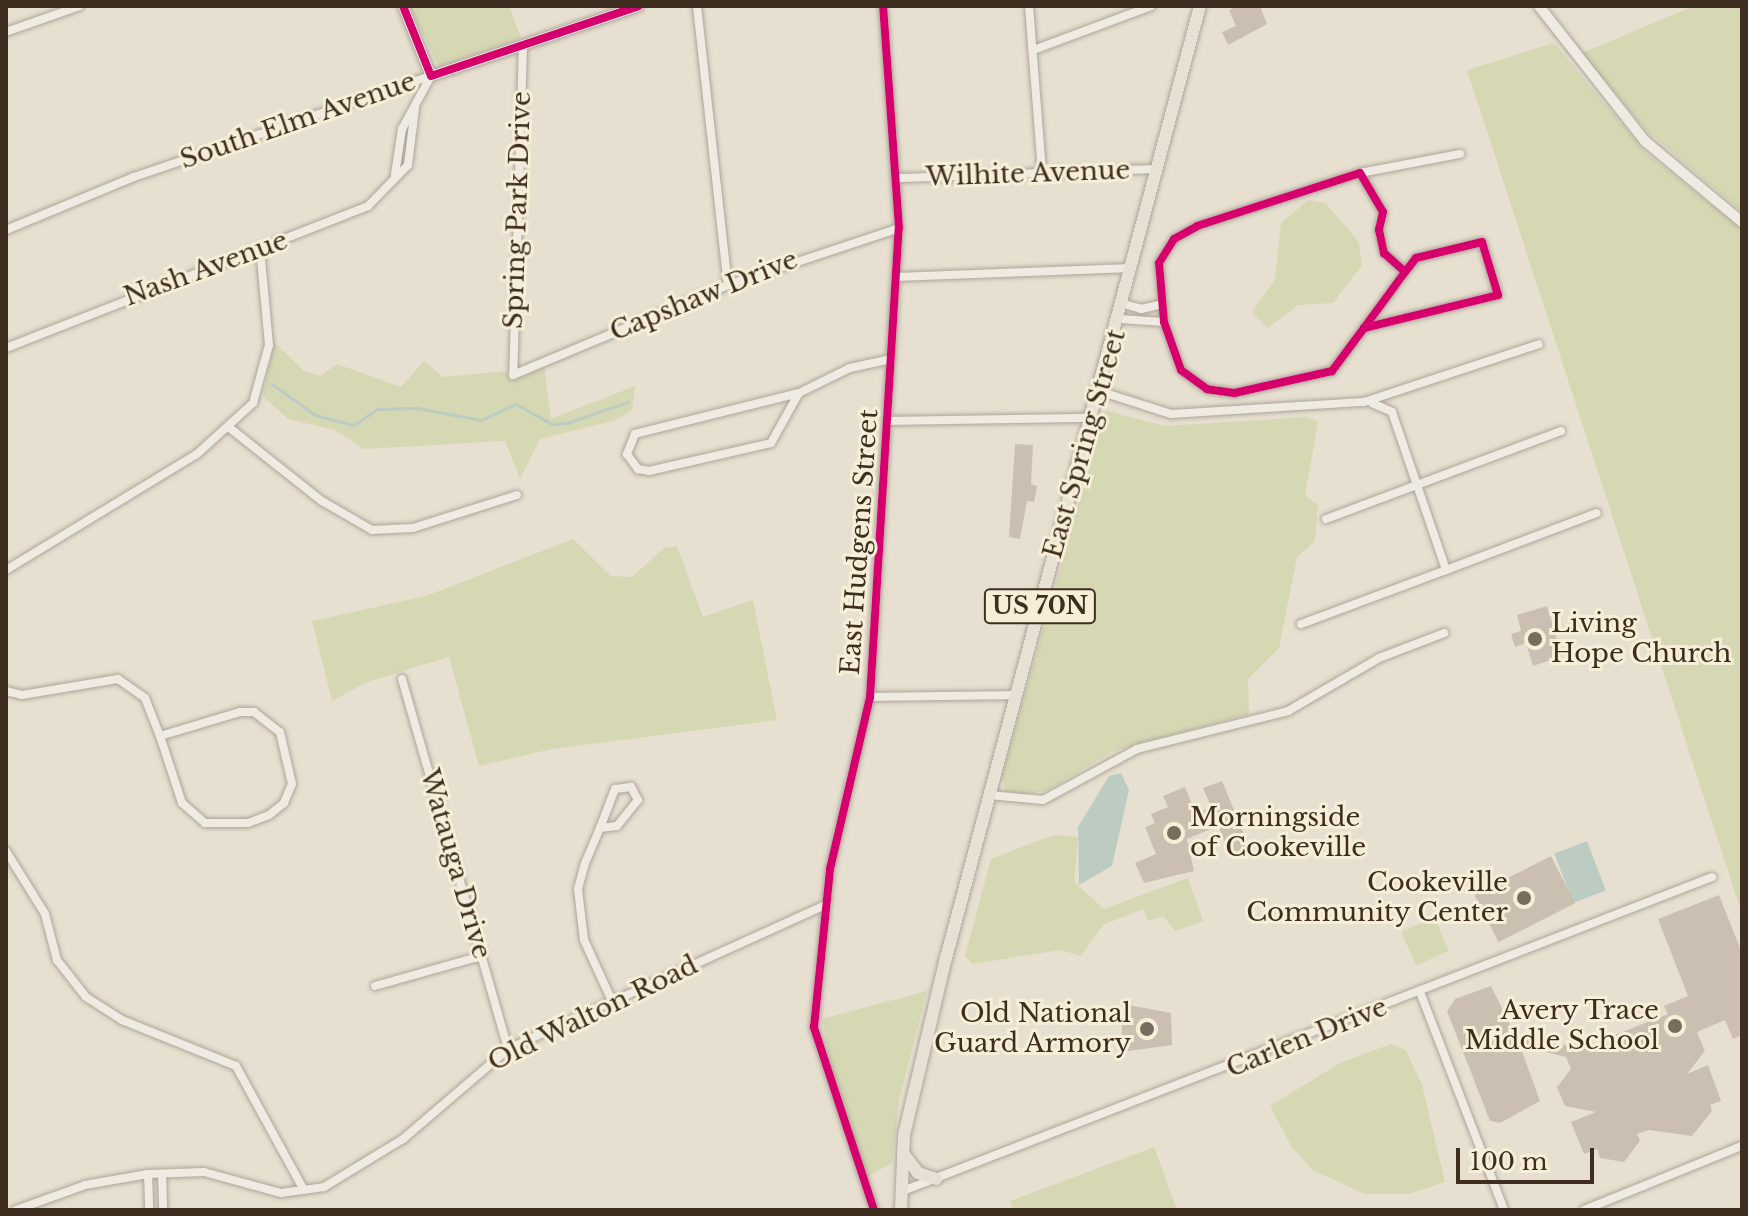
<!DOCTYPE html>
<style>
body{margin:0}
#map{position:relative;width:1748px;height:1216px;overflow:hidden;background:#e7e0d1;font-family:"Libre Baskerville",serif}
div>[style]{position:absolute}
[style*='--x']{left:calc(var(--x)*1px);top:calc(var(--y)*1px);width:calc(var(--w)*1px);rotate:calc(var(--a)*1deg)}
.green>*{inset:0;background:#d6d7b3;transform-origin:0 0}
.water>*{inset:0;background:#bcccc2;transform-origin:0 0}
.stream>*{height:3px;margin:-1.5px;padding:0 1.5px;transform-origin:1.5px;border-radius:1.5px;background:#bcccc2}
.building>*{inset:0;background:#cbbfb2;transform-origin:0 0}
.roads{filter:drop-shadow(0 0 2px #ada599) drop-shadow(0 0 2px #ada599)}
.minor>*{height:8px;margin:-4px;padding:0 4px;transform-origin:4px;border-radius:4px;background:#efebe3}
.tertiary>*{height:10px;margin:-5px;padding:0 5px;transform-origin:5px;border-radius:5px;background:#efebe3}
.primary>*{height:12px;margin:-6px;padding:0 6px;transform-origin:6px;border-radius:6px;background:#e6e1d4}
.cycleway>*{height:8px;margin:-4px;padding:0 4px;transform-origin:4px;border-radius:4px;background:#d6006c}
.dots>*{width:22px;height:22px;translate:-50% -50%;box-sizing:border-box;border:4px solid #f7eed8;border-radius:50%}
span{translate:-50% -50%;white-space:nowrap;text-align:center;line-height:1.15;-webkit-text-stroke:6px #f7eed8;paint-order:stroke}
.shield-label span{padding:2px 6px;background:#f7eed8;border:2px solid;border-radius:6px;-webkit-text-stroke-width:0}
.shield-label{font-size:24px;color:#3d2e20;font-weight:700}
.street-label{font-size:26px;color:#3d2e20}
.poi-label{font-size:26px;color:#3d2e20}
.left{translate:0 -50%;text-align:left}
.right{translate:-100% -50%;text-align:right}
.frame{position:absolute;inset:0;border:8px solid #3d2e20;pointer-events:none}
.scale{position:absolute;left:1456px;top:1148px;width:138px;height:36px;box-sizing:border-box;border:4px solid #3d2e20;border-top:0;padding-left:10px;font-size:24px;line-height:28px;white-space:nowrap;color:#3d2e20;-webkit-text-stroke:6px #f7eed8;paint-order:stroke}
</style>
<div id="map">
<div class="green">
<i style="clip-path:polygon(409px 6px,509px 6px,521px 38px,439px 67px)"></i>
<i style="clip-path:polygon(1694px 6px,1742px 6px,1742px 212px,1645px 129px,1582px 53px)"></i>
<i style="clip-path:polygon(1554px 43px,1646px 153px,1742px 229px,1742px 914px,1467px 70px)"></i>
<i style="clip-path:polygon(1308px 200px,1325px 203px,1344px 224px,1359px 243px,1362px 265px,1333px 303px,1298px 305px,1268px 328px,1252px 312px,1275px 279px,1281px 223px)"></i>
<i style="clip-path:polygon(274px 342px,304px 371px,320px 376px,337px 364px,401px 387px,424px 361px,443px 377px,506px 371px,511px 381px,544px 367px,551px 419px,635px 386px,632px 410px,616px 420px,540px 439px,520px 479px,505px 441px,363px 449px,335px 430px,288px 419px,263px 396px)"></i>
<i style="clip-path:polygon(1105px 410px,1164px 426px,1306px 417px,1318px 422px,1305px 495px,1318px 505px,1315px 541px,1297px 557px,1279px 648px,1248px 679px,1249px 714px,1114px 751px,1046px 791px,1016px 795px,1005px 791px,1002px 776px)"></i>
<i style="clip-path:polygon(573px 539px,611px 576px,632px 577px,664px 548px,677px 546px,703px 617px,753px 600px,777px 720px,552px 749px,479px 766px,449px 657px,367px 682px,332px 701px,312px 621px,426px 596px)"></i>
<i style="clip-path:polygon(1053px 835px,1078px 837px,1074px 882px,1104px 909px,1188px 878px,1203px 921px,1175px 931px,1163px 916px,1148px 921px,1143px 909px,1103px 925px,1081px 956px,1060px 950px,973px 964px,965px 956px,991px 859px)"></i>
<i style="left:1434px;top:917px;width:37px;height:36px;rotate:66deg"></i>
<i style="clip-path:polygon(927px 991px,899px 1100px,892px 1163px,867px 1177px,832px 1075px,822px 1019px)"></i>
<i style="clip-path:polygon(1391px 1044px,1406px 1050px,1422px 1085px,1445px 1182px,1408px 1194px,1364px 1194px,1313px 1170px,1292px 1148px,1270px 1106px,1340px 1063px)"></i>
<i style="clip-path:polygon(1154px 1147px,1177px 1210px,1013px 1210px,1010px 1201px)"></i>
</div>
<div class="water">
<i style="clip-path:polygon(1121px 773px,1129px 790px,1112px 866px,1079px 885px,1078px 827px,1109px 776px)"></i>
<i style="left:1587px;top:841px;width:53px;height:35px;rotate:69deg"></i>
</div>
<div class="stream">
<i style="--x:272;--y:384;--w:53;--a:35.8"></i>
<i style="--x:315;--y:415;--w:40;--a:14.4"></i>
<i style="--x:354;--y:425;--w:28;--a:-35"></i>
<i style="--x:377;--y:409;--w:40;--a:-1.4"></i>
<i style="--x:417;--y:408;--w:65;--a:10.6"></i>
<i style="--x:481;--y:420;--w:38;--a:-25"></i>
<i style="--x:516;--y:404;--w:41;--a:29.1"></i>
<i style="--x:552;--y:424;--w:15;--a:-4"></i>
<i style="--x:567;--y:423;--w:64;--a:-19.3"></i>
</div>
<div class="building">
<i style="clip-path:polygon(1238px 6px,1260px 6px,1267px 24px,1228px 45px,1222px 32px,1236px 26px,1229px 10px)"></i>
<i style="clip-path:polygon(1015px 444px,1033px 445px,1031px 484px,1037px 486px,1034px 502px,1027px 501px,1020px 539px,1009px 537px)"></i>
<i style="clip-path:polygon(1547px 606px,1562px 656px,1533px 666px,1526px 643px,1515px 647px,1511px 634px,1521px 631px,1517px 615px)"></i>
<i style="clip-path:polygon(1222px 781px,1249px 846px,1230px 854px,1218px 826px,1187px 839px,1194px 871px,1144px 883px,1135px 863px,1156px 854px,1145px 827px,1155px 823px,1151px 814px,1168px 807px,1163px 796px,1185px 787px,1196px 814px,1211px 807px,1203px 788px)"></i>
<i style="left:1551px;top:856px;width:53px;height:86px;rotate:63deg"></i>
<i style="clip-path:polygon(1719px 895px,1742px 953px,1742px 1035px,1733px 1039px,1725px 1020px,1697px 1032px,1705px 1051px,1687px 1074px,1708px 1065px,1721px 1101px,1710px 1105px,1712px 1111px,1692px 1136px,1649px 1130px,1637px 1134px,1640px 1141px,1624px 1162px,1600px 1158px,1597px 1149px,1584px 1154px,1571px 1122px,1596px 1112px,1565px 1106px,1557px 1087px,1571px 1069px,1566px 1057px,1520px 1046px,1540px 1101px,1500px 1123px,1490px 1121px,1447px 1011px,1455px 999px,1491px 986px,1516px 1037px,1606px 1052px,1617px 1048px,1612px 1036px,1668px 1014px,1664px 1006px,1688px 996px,1658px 919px)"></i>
<i style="clip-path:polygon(1123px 1004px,1171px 1013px,1172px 1045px,1121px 1052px)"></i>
</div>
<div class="roads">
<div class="minor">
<i style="--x:697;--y:6;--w:281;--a:83.7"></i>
<i style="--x:1029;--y:6;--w:167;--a:85.5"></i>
<i style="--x:6;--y:32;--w:78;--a:-19.4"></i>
<i style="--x:523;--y:45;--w:330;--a:91.7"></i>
<i style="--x:513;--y:375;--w:233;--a:-22.7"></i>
<i style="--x:728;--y:285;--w:180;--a:-18.4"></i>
<i style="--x:1033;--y:50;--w:126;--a:-20.4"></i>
<i style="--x:1360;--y:173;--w:102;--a:-10.8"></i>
<i style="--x:395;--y:174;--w:46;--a:-81.2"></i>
<i style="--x:402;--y:129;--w:60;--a:-61.3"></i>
<i style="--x:899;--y:178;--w:259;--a:-2"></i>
<i style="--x:6;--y:230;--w:139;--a:-22.5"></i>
<i style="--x:134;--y:177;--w:314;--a:-18.8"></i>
<i style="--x:896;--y:277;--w:235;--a:-2.2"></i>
<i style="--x:1124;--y:304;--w:18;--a:16"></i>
<i style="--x:1141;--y:309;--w:22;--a:-13"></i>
<i style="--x:1120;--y:319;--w:44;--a:3.9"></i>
<i style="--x:1364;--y:328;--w:138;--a:-13.8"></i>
<i style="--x:1498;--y:295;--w:55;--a:-106.8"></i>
<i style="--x:1482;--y:242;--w:68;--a:166.4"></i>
<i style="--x:1416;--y:258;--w:18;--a:128"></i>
<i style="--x:1405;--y:272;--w:69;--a:126.2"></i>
<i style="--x:1364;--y:328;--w:54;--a:126.7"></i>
<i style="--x:1332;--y:371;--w:100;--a:167.3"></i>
<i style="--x:1234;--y:393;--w:27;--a:-172"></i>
<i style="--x:1207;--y:389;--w:32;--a:-144"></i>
<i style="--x:1181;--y:370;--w:51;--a:-109.5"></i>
<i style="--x:1164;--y:322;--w:59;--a:-94.8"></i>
<i style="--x:1159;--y:263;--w:28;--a:-58"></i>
<i style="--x:1174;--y:239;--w:26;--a:-29"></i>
<i style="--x:1197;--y:226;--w:171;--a:-18"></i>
<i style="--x:1360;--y:173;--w:45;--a:59.5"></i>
<i style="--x:1383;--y:212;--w:18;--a:103"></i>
<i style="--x:1379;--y:230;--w:24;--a:78"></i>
<i style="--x:1384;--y:253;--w:28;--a:42"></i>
<i style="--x:6;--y:348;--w:389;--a:-21.4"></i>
<i style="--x:368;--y:206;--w:57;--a:-45.7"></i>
<i style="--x:408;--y:165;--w:57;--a:-83"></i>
<i style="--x:1099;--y:391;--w:76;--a:17.7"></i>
<i style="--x:1171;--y:414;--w:193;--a:-3.6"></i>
<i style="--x:1364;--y:402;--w:184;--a:-18.3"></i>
<i style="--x:799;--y:393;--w:169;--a:166"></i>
<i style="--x:635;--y:434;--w:22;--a:112"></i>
<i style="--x:627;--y:454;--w:19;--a:54"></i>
<i style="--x:638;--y:469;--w:11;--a:10"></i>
<i style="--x:649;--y:471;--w:125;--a:-12.9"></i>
<i style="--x:771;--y:443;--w:57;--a:-60.8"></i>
<i style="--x:799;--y:393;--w:57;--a:-26.1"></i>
<i style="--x:850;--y:368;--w:42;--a:-12.4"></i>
<i style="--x:1372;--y:403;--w:22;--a:24"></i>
<i style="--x:1392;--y:412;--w:167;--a:71.1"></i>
<i style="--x:1446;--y:570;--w:161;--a:-20.7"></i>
<i style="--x:888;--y:421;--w:202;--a:-0.9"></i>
<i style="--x:231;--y:429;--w:116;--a:38.4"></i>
<i style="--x:322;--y:501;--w:58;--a:30.1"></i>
<i style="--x:372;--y:530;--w:41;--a:-2.8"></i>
<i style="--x:413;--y:528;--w:109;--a:-17.6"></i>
<i style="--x:1326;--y:519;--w:251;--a:-20.5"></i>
<i style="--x:6;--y:570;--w:223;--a:-31.3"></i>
<i style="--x:197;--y:454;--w:76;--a:-42.3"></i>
<i style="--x:253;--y:403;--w:60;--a:-74.6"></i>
<i style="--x:269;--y:345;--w:97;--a:-95.3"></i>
<i style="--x:1301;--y:624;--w:155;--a:-20.4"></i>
<i style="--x:402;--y:679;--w:385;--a:74"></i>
<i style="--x:6;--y:691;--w:16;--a:14"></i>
<i style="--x:22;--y:695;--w:97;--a:-9.5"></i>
<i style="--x:118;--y:679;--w:33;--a:35"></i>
<i style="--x:145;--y:698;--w:41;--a:68.5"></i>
<i style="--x:870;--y:697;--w:146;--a:-0.8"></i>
<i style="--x:240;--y:712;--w:14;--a:0"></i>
<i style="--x:254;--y:712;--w:33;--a:38"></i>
<i style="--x:280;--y:732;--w:53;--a:77"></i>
<i style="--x:292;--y:784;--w:21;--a:113"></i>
<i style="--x:284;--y:803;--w:19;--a:141"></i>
<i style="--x:269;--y:815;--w:22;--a:159"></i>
<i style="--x:248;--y:823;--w:43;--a:180"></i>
<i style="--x:205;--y:823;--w:30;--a:-139"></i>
<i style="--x:182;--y:803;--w:71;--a:-108.2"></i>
<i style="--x:160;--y:736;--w:84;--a:-16.7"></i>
<i style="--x:989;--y:795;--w:54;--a:5.3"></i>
<i style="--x:1043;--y:800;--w:107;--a:-28.5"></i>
<i style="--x:1137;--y:749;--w:156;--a:-14.1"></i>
<i style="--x:1288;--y:711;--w:105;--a:-30.2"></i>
<i style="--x:1379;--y:658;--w:70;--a:-21"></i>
<i style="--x:600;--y:828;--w:17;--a:-7"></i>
<i style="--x:617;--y:826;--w:33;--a:-51"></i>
<i style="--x:638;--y:800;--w:15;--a:-118"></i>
<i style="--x:631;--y:787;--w:16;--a:173"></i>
<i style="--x:615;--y:789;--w:42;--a:111"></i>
<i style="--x:600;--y:828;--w:38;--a:113"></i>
<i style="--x:585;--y:863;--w:27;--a:105"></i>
<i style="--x:578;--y:889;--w:51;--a:83.3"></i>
<i style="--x:584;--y:940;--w:67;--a:65.3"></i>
<i style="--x:6;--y:851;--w:74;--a:58.2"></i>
<i style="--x:45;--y:914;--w:48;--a:75.4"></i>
<i style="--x:57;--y:960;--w:47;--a:51.9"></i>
<i style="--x:86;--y:997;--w:43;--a:32.6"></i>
<i style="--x:122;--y:1020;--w:123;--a:22"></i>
<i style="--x:236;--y:1066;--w:141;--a:61.3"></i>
<i style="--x:375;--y:986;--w:110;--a:-15.8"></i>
<i style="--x:1420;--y:992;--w:234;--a:68.9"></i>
<i style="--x:148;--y:1174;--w:36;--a:88"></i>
<i style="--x:162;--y:1174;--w:36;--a:88"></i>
<i style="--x:900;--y:1192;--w:871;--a:-21.2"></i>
<i style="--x:16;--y:1210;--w:73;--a:-19.9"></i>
<i style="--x:85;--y:1185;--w:64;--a:-9.9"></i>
<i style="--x:148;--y:1174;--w:56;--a:-2"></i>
<i style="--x:204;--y:1172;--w:80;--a:15.3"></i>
<i style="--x:281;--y:1193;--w:43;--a:-7.9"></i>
<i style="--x:324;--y:1187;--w:92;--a:-31.3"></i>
<i style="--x:403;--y:1139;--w:138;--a:-40.6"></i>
<i style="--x:508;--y:1049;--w:346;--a:-24.4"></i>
<i style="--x:874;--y:1210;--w:193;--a:-108.2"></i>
<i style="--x:814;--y:1027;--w:159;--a:-84.2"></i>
<i style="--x:830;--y:869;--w:177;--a:-76.9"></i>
<i style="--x:870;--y:697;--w:470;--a:-86.5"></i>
<i style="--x:899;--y:228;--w:223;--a:-94.1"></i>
<i style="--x:1584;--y:1210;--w:170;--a:-22.1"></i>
</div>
<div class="tertiary">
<i style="--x:403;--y:6;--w:75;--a:68.2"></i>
<i style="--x:431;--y:76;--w:219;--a:-18.6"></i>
<i style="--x:1539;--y:6;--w:172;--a:51.9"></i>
<i style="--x:1645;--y:141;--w:126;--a:39.9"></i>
</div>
<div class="primary">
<i style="--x:903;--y:1153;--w:25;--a:53"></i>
<i style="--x:918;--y:1173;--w:19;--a:18"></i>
<i style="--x:901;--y:1210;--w:75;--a:-87.7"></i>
<i style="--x:904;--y:1135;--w:182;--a:-76.7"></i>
<i style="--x:946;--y:958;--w:985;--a:-75.06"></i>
</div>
</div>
<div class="cycleway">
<i style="--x:403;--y:6;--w:75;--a:68.2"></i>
<i style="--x:431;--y:76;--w:219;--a:-18.6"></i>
<i style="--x:1364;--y:328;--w:138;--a:-13.8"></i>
<i style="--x:1498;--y:295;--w:55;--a:-106.8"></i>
<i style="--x:1482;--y:242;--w:68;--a:166.4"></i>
<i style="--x:1416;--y:258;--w:18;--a:128"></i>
<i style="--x:1405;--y:272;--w:69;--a:126.2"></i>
<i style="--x:1364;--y:328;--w:54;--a:126.7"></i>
<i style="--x:1332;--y:371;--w:100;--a:167.3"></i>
<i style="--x:1234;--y:393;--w:27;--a:-172"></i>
<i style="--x:1207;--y:389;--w:32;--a:-144"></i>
<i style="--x:1181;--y:370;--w:51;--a:-109.5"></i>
<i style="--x:1164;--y:322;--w:59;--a:-94.8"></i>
<i style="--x:1159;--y:263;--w:28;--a:-58"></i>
<i style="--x:1174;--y:239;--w:26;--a:-29"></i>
<i style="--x:1197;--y:226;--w:171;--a:-18"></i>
<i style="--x:1360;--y:173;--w:45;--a:59.5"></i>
<i style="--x:1383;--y:212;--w:18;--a:103"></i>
<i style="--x:1379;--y:230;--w:24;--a:78"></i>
<i style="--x:1384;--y:253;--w:28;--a:42"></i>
<i style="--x:874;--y:1210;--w:193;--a:-108.2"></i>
<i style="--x:814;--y:1027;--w:159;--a:-84.2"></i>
<i style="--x:830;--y:869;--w:177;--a:-76.9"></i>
<i style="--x:870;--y:697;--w:470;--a:-86.5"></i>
<i style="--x:899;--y:228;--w:223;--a:-94.1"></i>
</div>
<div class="dots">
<i style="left:1535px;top:639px;background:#786c5e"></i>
<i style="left:1174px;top:833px;background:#786c5e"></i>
<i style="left:1524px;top:898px;background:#786c5e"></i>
<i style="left:1675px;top:1026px;background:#786c5e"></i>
<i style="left:1147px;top:1029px;background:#786c5e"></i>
</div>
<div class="shield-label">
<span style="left:1040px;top:606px">US 70N</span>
</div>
<div class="street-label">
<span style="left:298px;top:121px;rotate:-19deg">South Elm Avenue</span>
<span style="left:1028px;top:174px;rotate:-2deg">Wilhite Avenue</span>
<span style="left:518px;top:210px;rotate:-88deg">Spring Park Drive</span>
<span style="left:206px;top:269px;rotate:-20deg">Nash Avenue</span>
<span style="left:704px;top:296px;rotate:-22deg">Capshaw Drive</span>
<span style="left:1085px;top:444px;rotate:-74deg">East Spring Street</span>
<span style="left:860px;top:542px;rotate:-86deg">East Hudgens Street</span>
<span style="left:455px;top:864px;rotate:74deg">Watauga Drive</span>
<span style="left:593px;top:1014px;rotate:-26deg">Old Walton Road</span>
<span style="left:1307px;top:1038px;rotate:-22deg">Carlen Drive</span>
</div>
<div class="poi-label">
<span class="left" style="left:1551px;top:639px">Living<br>Hope Church</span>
<span class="left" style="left:1190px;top:833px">Morningside<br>of Cookeville</span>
<span class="right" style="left:1508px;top:898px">Cookeville<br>Community Center</span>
<span class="right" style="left:1659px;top:1026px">Avery Trace<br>Middle School</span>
<span class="right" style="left:1131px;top:1029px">Old National<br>Guard Armory</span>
</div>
<div class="frame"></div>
<div class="scale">100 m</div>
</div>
